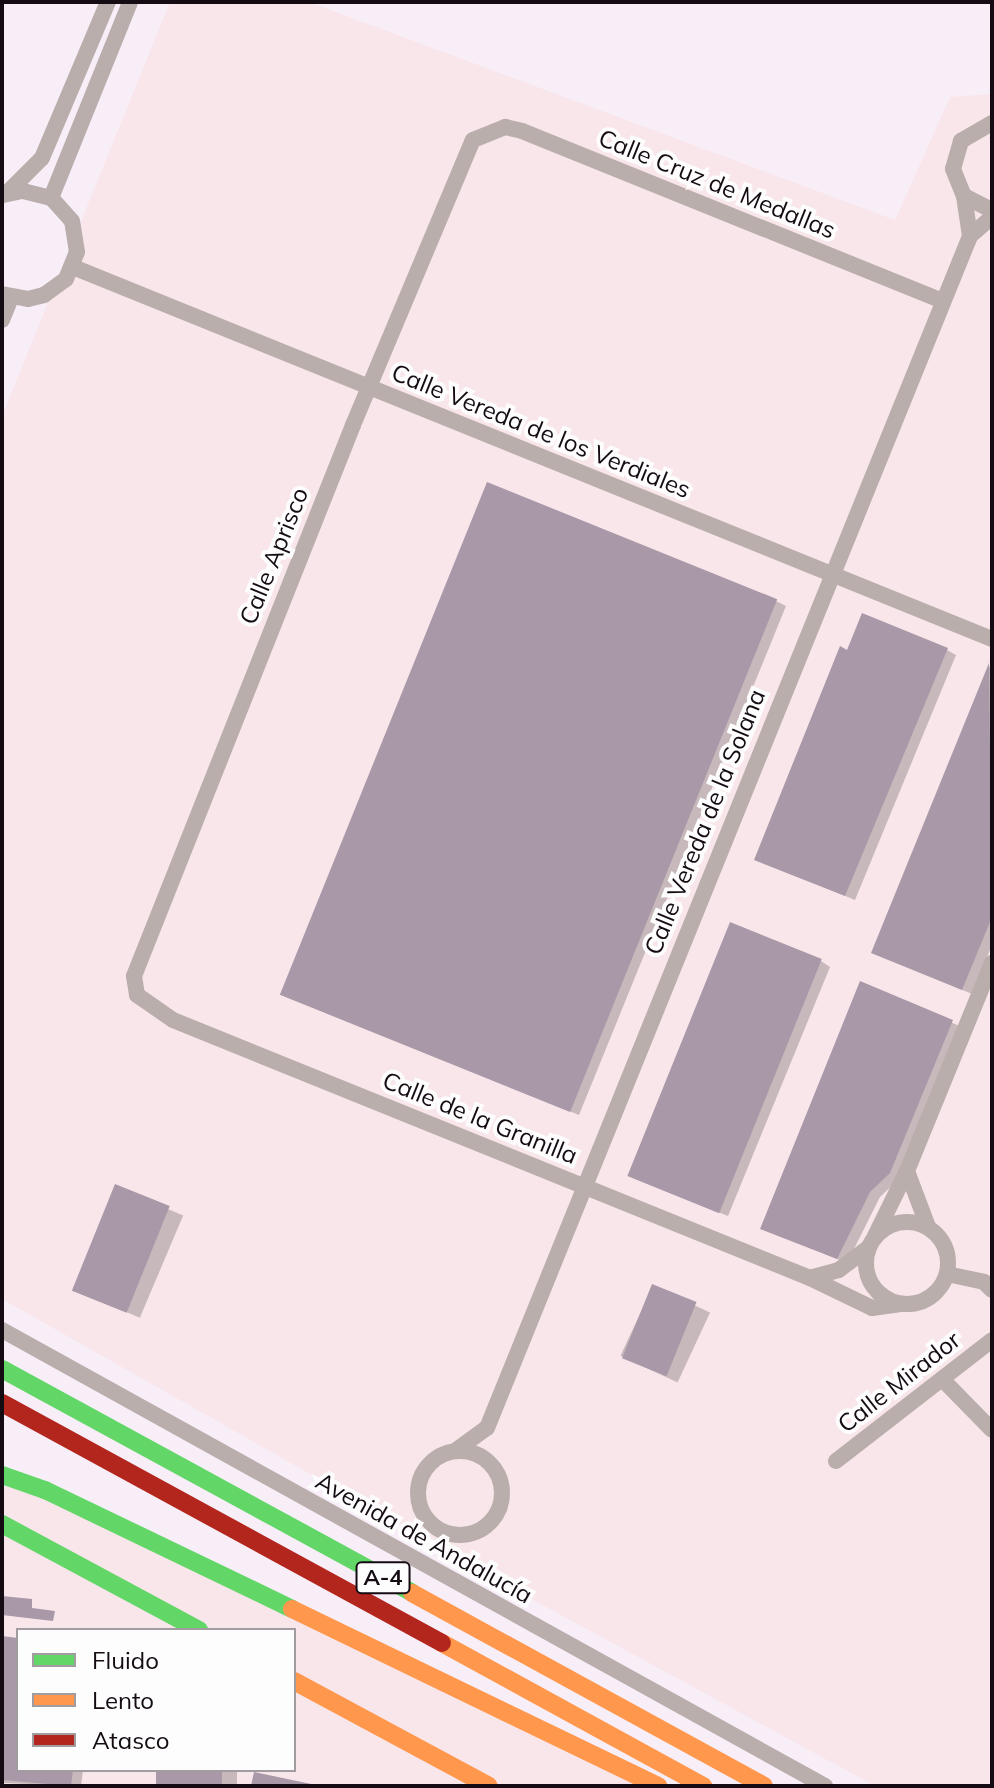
<!DOCTYPE html>
<meta charset="utf-8">
<style>
body{margin:0}
#map{position:relative;width:994px;height:1788px;overflow:hidden;background:#f8eef8;font-family:Mulish,sans-serif}
div>[style]{position:absolute}
[style*='--x']{left:calc(var(--x)*1px);top:calc(var(--y)*1px);width:calc(var(--w)*1px);rotate:calc(var(--a)*1deg)}
.industrial>*{inset:0;background:#f9e6ea}
.shadow>*{inset:0;background:#0003;transform-origin:0 0}
.building>*{inset:0;background:#a898a8;transform-origin:0 0}
.street>*{height:16px;margin:-8px;padding:0 8px;transform-origin:8px;border-radius:8px;background:#baaeac}
.street>.ring{margin:-8px;padding:0;box-sizing:content-box;background:none;border:16px solid #baaeac;border-radius:50%}
.fast>*{height:18px;margin:-9px;padding:0 9px;transform-origin:9px;border-radius:9px;background:#63d668}
.slow>*{height:18px;margin:-9px;padding:0 9px;transform-origin:9px;border-radius:9px;background:#ff974d}
.jam>*{height:18px;margin:-9px;padding:0 9px;transform-origin:9px;border-radius:9px;background:#b3261e}
span{translate:-50% -50%;white-space:nowrap;text-align:center;line-height:1.15;-webkit-text-stroke:8px #fdfdfd;paint-order:stroke}
.shield-label span{padding:2px 6px;background:#fdfdfd;border:2px solid;border-radius:6px;-webkit-text-stroke-width:0}
.shield-label{font-size:22px;color:#140b13;font-weight:700}
.street-label{font-size:24px;color:#140b13}
.frame{position:absolute;inset:0;border:4px solid #140b13;pointer-events:none}
.legend{position:absolute;left:16px;top:1628px;width:280px;height:144px;box-sizing:border-box;background:#fdfdfd;border:2px solid #a09c9f;margin:0;padding:10px 14px;list-style:none;font-size:24px;color:#140b13}
.legend li{display:flex;align-items:center;gap:16px;height:40px}
.legend b{width:40px;border:2px solid #a09c9f}
</style>
<div id="map">
<div class="industrial">
<i style="clip-path:polygon(170px 2px,309px 2px,895px 220px,950px 97px,992px 94px,992px 1786px,875px 1786px,493px 1578px,2px 1299px,2px 416px)"></i>
<i style="clip-path:polygon(evenodd,2px 1475px,657px 1786px,2px 1786px,2px 1475px,18px 1630px,294px 1630px,294px 1770px,18px 1770px,18px 1630px)"></i>
</div>
<div class="shadow">
<i style="clip-path:polygon(776px 601px,786px 606px,579px 1115px,281px 993px)"></i>
<i style="clip-path:polygon(947px 650px,956px 655px,855px 900px,756px 859px,848px 652px)"></i>
<i style="clip-path:polygon(990px 666px,992px 945px,972px 994px,873px 952px)"></i>
<i style="clip-path:polygon(821px 961px,830px 967px,728px 1216px,638px 1180px)"></i>
<i style="clip-path:polygon(861px 984px,962px 1027px,900px 1178px,880px 1197px,847px 1263px,762px 1228px)"></i>
<i style="left:116px;top:1187px;width:73px;height:111px;rotate:23deg"></i>
<i style="left:653px;top:1286px;width:63px;height:77px;rotate:25deg"></i>
<i style="clip-path:polygon(2px 1637px,18px 1639px,18px 1770px,83px 1770px,81px 1786px,2px 1783px)"></i>
<i style="left:158px;top:1770px;width:79px;height:16px"></i>
</div>
<div class="building">
<i style="left:487px;top:482px;width:313px;height:553px;rotate:22deg"></i>
<i style="clip-path:polygon(862px 613px,948px 648px,845px 896px,754px 860px,840px 646px,847px 650px)"></i>
<i style="clip-path:polygon(989px 663px,992px 917px,962px 990px,871px 953px)"></i>
<i style="left:730px;top:922px;width:99px;height:274px;rotate:22deg"></i>
<i style="clip-path:polygon(860px 981px,953px 1020px,890px 1173px,870px 1192px,837px 1259px,760px 1229px)"></i>
<i style="left:115px;top:1184px;width:59px;height:115px;rotate:22deg"></i>
<i style="left:652px;top:1284px;width:48px;height:80px;rotate:22deg"></i>
<i style="clip-path:polygon(2px 1596px,32px 1599px,32px 1608px,55px 1611px,53px 1621px,2px 1615px)"></i>
<i style="clip-path:polygon(2px 1636px,18px 1638px,18px 1770px,73px 1770px,71px 1786px,2px 1780px)"></i>
<i style="left:156px;top:1770px;width:66px;height:16px"></i>
<i style="clip-path:polygon(254px 1772px,316px 1785px,316px 1786px,251px 1786px)"></i>
</div>
<div class="street">
<i style="--x:992;--y:123;--w:36;--a:150"></i>
<i style="--x:961;--y:141;--w:29;--a:106"></i>
<i style="--x:953;--y:169;--w:29;--a:68"></i>
<i style="--x:964;--y:196;--w:31;--a:27"></i>
<i style="--x:7;--y:193;--w:49;--a:-45"></i>
<i style="--x:42;--y:158;--w:169;--a:-67.1"></i>
<i style="--x:964;--y:196;--w:40;--a:81.5"></i>
<i style="--x:970;--y:236;--w:29;--a:-41"></i>
<i style="--x:51;--y:198;--w:211;--a:-68"></i>
<i style="--x:73;--y:267;--w:991;--a:22.04"></i>
<i style="--x:2;--y:294;--w:26;--a:11"></i>
<i style="--x:28;--y:299;--w:16;--a:-14"></i>
<i style="--x:44;--y:295;--w:27;--a:-36"></i>
<i style="--x:66;--y:279;--w:29;--a:-68"></i>
<i style="--x:77;--y:252;--w:31;--a:-99"></i>
<i style="--x:72;--y:221;--w:31;--a:-132"></i>
<i style="--x:51;--y:198;--w:30;--a:-166"></i>
<i style="--x:22;--y:191;--w:19;--a:168"></i>
<i style="--x:2;--y:320;--w:24;--a:-68"></i>
<i style="--x:907;--y:1171;--w:60;--a:69.4"></i>
<i class="ring" style="left:866px;top:1222px;width:66px;height:66px"></i>
<i style="--x:875;--y:1236;--w:72;--a:-63.8"></i>
<i style="--x:907;--y:1171;--w:225;--a:-67.8"></i>
<i style="--x:868;--y:1248;--w:36;--a:143"></i>
<i style="--x:839;--y:1270;--w:30;--a:165"></i>
<i style="--x:810;--y:1278;--w:69;--a:25.8"></i>
<i style="--x:872;--y:1308;--w:27;--a:-8"></i>
<i style="--x:947;--y:1274;--w:38;--a:12"></i>
<i style="--x:984;--y:1282;--w:11;--a:45"></i>
<i style="--x:810;--y:1278;--w:687;--a:-157.95"></i>
<i style="--x:173;--y:1020;--w:44;--a:-145.2"></i>
<i style="--x:137;--y:995;--w:19;--a:-99"></i>
<i style="--x:134;--y:976;--w:593;--a:-68.32"></i>
<i style="--x:353;--y:425;--w:309;--a:-67.2"></i>
<i style="--x:473;--y:140;--w:35;--a:-22"></i>
<i style="--x:505;--y:127;--w:17;--a:13"></i>
<i style="--x:522;--y:131;--w:454;--a:22"></i>
<i style="--x:2;--y:1330;--w:941;--a:28.99"></i>
<i style="--x:942;--y:1379;--w:71;--a:45.6"></i>
<i class="ring" style="left:418px;top:1451px;width:68px;height:68px"></i>
<i style="--x:455;--y:1451;--w:39;--a:-36"></i>
<i style="--x:487;--y:1428;--w:1286;--a:-67.94"></i>
<i style="--x:836;--y:1461;--w:197;--a:-37.8"></i>
</div>
<div class="fast">
<i style="--x:2;--y:1369;--w:467;--a:28.6"></i>
<i style="--x:2;--y:1475;--w:46;--a:19.2"></i>
<i style="--x:45;--y:1490;--w:274;--a:25.7"></i>
<i style="--x:2;--y:1524;--w:224;--a:28.3"></i>
</div>
<div class="slow">
<i style="--x:412;--y:1593;--w:401;--a:28.7"></i>
<i style="--x:292;--y:1609;--w:407;--a:25.8"></i>
<i style="--x:442;--y:1643;--w:298;--a:28.7"></i>
<i style="--x:294;--y:1681;--w:221;--a:28.3"></i>
</div>
<div class="jam">
<i style="--x:2;--y:1403;--w:501;--a:28.61"></i>
</div>
<div class="shield-label">
<span style="left:383px;top:1578px">A-4</span>
</div>
<div class="street-label">
<span style="left:717px;top:184px;rotate:22deg">Calle Cruz de Medallas</span>
<span style="left:541px;top:431px;rotate:22deg">Calle Vereda de los Verdiales</span>
<span style="left:274px;top:556px;rotate:-68deg">Calle Aprisco</span>
<span style="left:705px;top:822px;rotate:-68deg">Calle Vereda de la Solana</span>
<span style="left:480px;top:1118px;rotate:22deg">Calle de la Granilla</span>
<span style="left:899px;top:1382px;rotate:-38deg">Calle Mirador</span>
<span style="left:424px;top:1538px;rotate:29deg">Avenida de Andalucía</span>
</div>
<div class="frame"></div>
<ul class="legend">
<li><b style="height:10px;background:#63d668"></b>Fluido</li>
<li><b style="height:10px;background:#ff974d"></b>Lento</li>
<li><b style="height:10px;background:#b3261e"></b>Atasco</li>
</ul>
</div>
